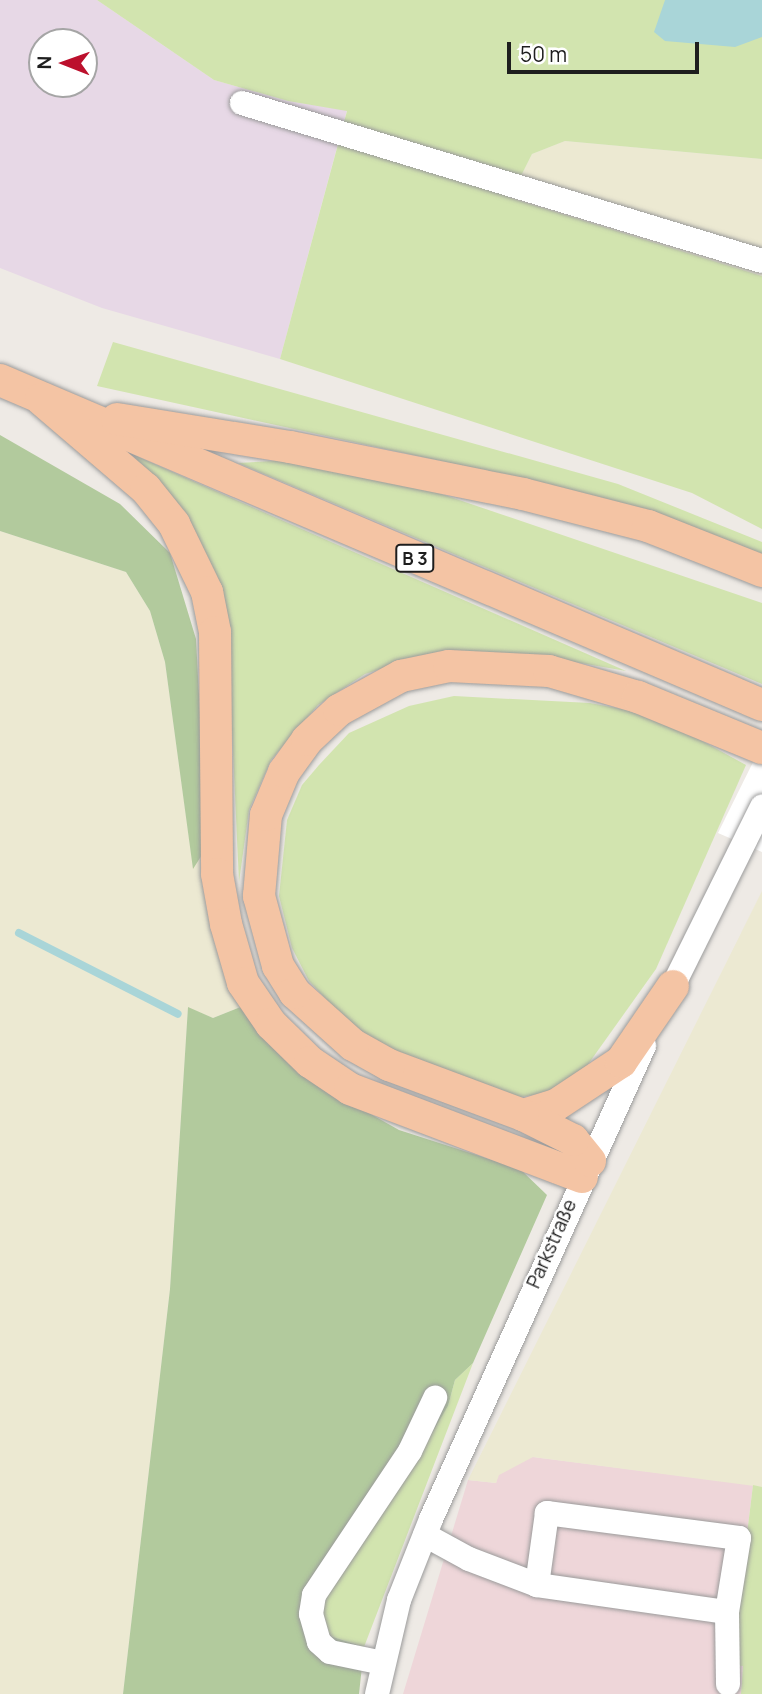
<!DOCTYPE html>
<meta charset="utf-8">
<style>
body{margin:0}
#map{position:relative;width:762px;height:1694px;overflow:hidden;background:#eeeae5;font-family:Manrope,sans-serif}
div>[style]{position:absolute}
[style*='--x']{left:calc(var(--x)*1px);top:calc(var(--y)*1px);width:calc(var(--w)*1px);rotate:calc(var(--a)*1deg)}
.commercial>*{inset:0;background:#eed6d9}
.industrial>*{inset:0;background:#e7d8e6}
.farmland>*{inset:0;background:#ece9d2}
.grass>*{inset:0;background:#d2e4af}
.forest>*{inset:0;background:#b2ca9d}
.water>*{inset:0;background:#a9d5d8}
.pier>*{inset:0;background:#fff}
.stream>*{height:8px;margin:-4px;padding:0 4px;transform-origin:4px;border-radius:4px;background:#a9d5d8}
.roads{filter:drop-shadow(0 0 2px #9b9b9b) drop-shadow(0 0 2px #9b9b9b)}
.minor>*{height:24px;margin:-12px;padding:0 12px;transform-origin:12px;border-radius:12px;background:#fff}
.major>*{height:32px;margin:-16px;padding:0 16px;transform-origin:16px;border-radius:16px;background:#f4c4a4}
span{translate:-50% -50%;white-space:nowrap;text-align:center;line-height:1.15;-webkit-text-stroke:5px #fff;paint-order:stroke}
.shield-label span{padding:2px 5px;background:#fff;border:2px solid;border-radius:5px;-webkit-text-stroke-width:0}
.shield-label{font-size:18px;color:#1e1e1e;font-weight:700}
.street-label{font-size:19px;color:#1e1e1e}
.north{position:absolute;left:28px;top:28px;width:70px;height:70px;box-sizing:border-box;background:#fff;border:2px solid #a5a5a5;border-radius:50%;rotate:271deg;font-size:19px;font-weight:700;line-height:28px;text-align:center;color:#1e1e1e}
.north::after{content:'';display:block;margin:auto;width:24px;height:32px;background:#bc102d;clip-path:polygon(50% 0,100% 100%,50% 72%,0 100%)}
.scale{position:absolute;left:507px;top:42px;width:192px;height:32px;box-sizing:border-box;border:4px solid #1e1e1e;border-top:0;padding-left:9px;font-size:21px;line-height:24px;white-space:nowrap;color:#1e1e1e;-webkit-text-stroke:5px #fff;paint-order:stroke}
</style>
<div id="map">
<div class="commercial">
<i style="clip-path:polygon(533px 1457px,753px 1485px,731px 1664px,743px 1666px,741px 1694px,403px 1694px,468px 1480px,496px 1483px,498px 1475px,523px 1458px)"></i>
</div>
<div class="industrial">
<i style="clip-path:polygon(evenodd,0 0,97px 0,214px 80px,288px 101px,347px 110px,280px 359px,102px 308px,0 268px,0 0,42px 42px,84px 42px,84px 84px,42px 84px,42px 42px)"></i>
</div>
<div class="farmland">
<i style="clip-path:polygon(565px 141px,762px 159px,762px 276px,510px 199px,532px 154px)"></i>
<i style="clip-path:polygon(0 531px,126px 572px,150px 611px,165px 662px,193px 867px,207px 847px,243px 1006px,213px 1018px,188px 1008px,170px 1289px,123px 1694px,0 1694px)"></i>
<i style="clip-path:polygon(762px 891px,762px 1487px,533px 1457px,499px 1475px,496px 1483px,468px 1480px)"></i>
</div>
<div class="grass">
<i style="clip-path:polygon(97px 0,762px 0,762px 159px,565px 141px,532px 154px,510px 198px,762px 276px,762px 529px,692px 493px,280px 359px,347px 111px,288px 101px,214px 80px)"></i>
<i style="clip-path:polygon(113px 342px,618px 484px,762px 542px,762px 560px,518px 478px,97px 386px)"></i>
<i style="clip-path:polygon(134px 455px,329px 541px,626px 671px,535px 655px,409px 660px,365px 674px,318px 705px,271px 760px,249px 810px,239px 882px,227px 621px)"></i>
<i style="clip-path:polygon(292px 460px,418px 486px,762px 603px,762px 684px,238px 463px)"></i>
<i style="clip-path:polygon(454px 696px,590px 703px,627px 710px,673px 725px,746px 765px,656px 969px,579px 1077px,547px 1093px,514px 1098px,392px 1053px,356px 1031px,309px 981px,292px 948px,279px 896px,287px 820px,302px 785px,319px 765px,349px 733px,409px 706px)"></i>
<i style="clip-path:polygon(473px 1363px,364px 1647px,330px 1636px,323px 1613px,326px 1591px,448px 1406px,455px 1380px)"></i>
<i style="clip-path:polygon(753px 1485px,762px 1487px,762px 1694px,741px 1694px,743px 1666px,731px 1665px)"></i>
</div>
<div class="forest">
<i style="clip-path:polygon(0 435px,120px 504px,170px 553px,196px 639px,207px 847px,193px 869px,165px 662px,150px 611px,126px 572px,0 531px)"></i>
<i style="clip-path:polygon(243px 1006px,321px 1086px,399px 1130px,520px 1169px,547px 1195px,473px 1363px,455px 1380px,448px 1406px,426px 1443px,326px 1591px,323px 1613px,330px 1636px,364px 1647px,359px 1694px,123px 1694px,170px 1289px,188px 1007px,213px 1018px)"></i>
</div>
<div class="water">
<i style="clip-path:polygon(665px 0,762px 0,762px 37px,735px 47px,665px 41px,654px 32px)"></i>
</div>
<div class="pier">
<i style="clip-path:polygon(762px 744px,762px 852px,718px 833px)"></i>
</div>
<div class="stream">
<i style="--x:19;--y:933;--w:178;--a:27"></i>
</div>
<div class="roads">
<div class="minor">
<i style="--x:242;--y:103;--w:543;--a:16.9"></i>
<i style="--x:666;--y:1000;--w:216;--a:-63.6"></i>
<i style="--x:425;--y:1535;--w:50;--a:28.6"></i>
<i style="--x:469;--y:1559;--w:73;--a:20.9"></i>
<i style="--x:537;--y:1585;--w:192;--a:8.1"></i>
<i style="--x:727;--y:1612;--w:75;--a:-80.8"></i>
<i style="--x:739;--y:1538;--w:194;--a:-172.6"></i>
<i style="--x:547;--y:1513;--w:73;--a:97.9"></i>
<i style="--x:727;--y:1612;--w:72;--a:89.2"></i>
<i style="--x:383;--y:1663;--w:54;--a:-168.3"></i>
<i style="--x:330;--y:1652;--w:15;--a:-138"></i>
<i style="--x:319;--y:1642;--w:29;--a:-106"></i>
<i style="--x:311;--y:1614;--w:19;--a:-81"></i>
<i style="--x:314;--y:1595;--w:173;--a:-56.3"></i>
<i style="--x:410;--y:1451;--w:59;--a:-64.7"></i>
<i style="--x:377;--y:1694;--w:97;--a:-76.8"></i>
<i style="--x:399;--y:1600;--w:87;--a:-68.4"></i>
<i style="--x:431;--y:1519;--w:519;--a:-65.76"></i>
</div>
<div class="major">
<i style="--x:0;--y:380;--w:828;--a:23.1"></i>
<i style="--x:41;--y:399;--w:138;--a:40.6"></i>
<i style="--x:146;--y:489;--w:45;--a:51.3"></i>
<i style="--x:174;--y:524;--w:76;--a:64.1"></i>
<i style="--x:207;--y:592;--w:41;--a:78.7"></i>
<i style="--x:215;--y:632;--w:242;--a:89.5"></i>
<i style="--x:217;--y:874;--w:51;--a:79.8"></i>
<i style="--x:226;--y:924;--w:61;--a:73.9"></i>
<i style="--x:243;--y:983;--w:50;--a:55.7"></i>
<i style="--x:271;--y:1024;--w:54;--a:44.3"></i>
<i style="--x:310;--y:1062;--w:48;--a:34"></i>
<i style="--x:350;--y:1089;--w:248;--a:20.8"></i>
<i style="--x:117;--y:419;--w:175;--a:9.2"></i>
<i style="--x:290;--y:447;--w:238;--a:11.4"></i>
<i style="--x:523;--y:494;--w:129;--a:14.4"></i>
<i style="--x:648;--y:526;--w:123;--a:21.5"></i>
<i style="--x:523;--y:1115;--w:34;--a:-17"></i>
<i style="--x:556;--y:1105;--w:78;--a:-33.5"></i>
<i style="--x:621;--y:1062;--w:92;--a:-55.6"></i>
<i style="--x:590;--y:1161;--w:27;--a:-129"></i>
<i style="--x:573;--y:1140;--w:56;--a:-153.4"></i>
<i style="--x:523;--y:1115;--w:143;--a:-159.5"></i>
<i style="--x:389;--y:1065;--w:41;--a:-150.9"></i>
<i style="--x:353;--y:1045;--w:78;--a:-138.1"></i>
<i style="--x:295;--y:993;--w:32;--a:-122"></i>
<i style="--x:278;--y:966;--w:73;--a:-105.2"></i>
<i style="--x:259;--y:896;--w:81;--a:-85.1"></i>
<i style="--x:266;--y:815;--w:47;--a:-67.3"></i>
<i style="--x:284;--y:772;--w:39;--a:-54"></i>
<i style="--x:307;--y:740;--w:44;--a:-43.2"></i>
<i style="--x:339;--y:710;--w:71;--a:-28.7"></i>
<i style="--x:401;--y:676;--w:49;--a:-11.8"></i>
<i style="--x:449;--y:666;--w:100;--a:2.9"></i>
<i style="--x:549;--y:671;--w:93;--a:16.3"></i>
<i style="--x:638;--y:697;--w:134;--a:22.4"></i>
</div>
</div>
<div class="shield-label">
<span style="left:415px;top:558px">B 3</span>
</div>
<div class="street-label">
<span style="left:552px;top:1244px;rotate:-66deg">Parkstraße</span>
</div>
<div class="north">N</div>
<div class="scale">50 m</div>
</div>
